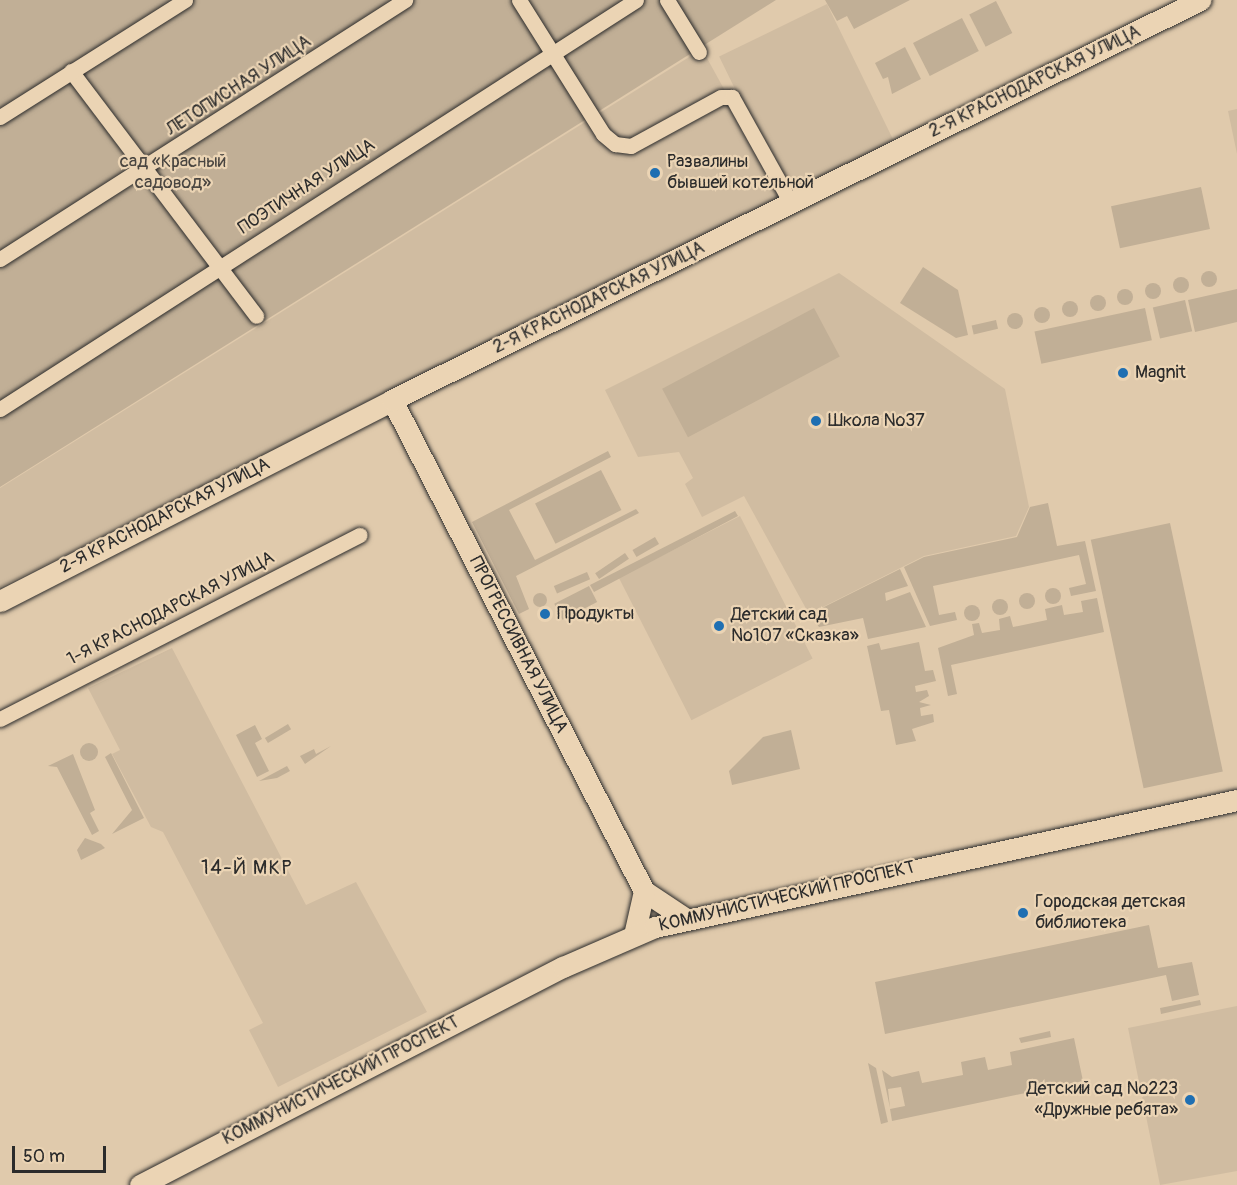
<!DOCTYPE html>
<meta charset="utf-8">
<style>
body{margin:0}
#map{position:relative;width:1237px;height:1185px;overflow:hidden;background:#e0caac;font-family:Pangolin,sans-serif}
div>[style]{position:absolute}
[style*='--x']{left:calc(var(--x)*1px);top:calc(var(--y)*1px);width:calc(var(--w)*1px);rotate:calc(var(--a)*1deg)}
.built>*{inset:0;background:#d0bca1;transform-origin:0 0}
.green>*{inset:0;background:#c1af96;transform-origin:0 0}
.round{border-radius:50%}
.roads{filter:drop-shadow(0 0 2px #2b2b2b) drop-shadow(0 0 2px #2b2b2b)}
.street>*{height:15px;margin:-7.5px;padding:0 7.5px;transform-origin:7.5px;border-radius:7.5px;background:#ebd4b4}
.secondary>*{height:21px;margin:-10.5px;padding:0 10.5px;transform-origin:10.5px;border-radius:10.5px;background:#ebd4b4}
.dots>*{width:16px;height:16px;translate:-50% -50%;box-sizing:border-box;border:3px solid #ebd4b4;border-radius:50%}
span{translate:-50% -50%;white-space:nowrap;text-align:center;line-height:1.15;-webkit-text-stroke:4.5px #ebd4b4;paint-order:stroke}
.street-label{font-size:18px;color:#2b2b2b}
.park-label{font-size:18px;color:#494540}
.poi-label{font-size:18px;color:#2b2b2b}
.left{translate:0 -50%;text-align:left}
.right{translate:-100% -50%;text-align:right}
.neighbourhood-label{font-size:20px;color:#2b2b2b;letter-spacing:1.5px}
.scale{position:absolute;left:12px;top:1146px;width:94px;height:27px;box-sizing:border-box;border:3px solid #2b2b2b;border-top:0;padding-left:8px;font-size:18px;line-height:21px;white-space:nowrap;color:#2b2b2b;-webkit-text-stroke:4px #ebd4b4;paint-order:stroke}
</style>
<div id="map">
<div class="built">
<i style="left:827px;top:4px;width:153px;height:120px;rotate:64deg"></i>
<i style="clip-path:polygon(702px 49px,785px 200px,0 587px,0 488px)"></i>
<i style="clip-path:polygon(1237px 109px,1237px 154px,1228px 111px)"></i>
<i style="clip-path:polygon(839px 273px,1005px 389px,1029px 507px,1016px 536px,924px 556px,809px 614px,744px 496px,702px 517px,685px 484px,693px 478px,679px 452px,638px 457px,605px 390px)"></i>
<i style="left:740px;top:516px;width:160px;height:136px;rotate:63deg"></i>
<i style="clip-path:polygon(172px 648px,306px 905px,356px 882px,427px 1012px,278px 1087px,249px 1030px,263px 1023px,163px 832px,151px 827px,112px 754px,120px 750px,88px 688px)"></i>
<i style="clip-path:polygon(1237px 1006px,1237px 1171px,1160px 1185px,1128px 1028px)"></i>
</div>
<div class="green">
<i style="clip-path:polygon(0 0,776px 0,0 487px)"></i>
<i style="clip-path:polygon(825px 0,910px 0,854px 29px,847px 16px,837px 21px)"></i>
<i style="left:996px;top:1px;width:36px;height:30px;rotate:63deg"></i>
<i style="left:962px;top:18px;width:37px;height:55px;rotate:63deg"></i>
<i style="clip-path:polygon(905px 47px,921px 79px,892px 94px,888px 77px,883px 79px,875px 63px)"></i>
<i style="left:1201px;top:187px;width:43px;height:92px;rotate:78deg"></i>
<i style="clip-path:polygon(923px 267px,958px 290px,968px 335px,956px 338px,900px 303px)"></i>
<i class="round" style="left:1201px;top:271px;width:16px;height:16px"></i>
<i class="round" style="left:1173px;top:277px;width:16px;height:16px"></i>
<i class="round" style="left:1145px;top:283px;width:16px;height:16px"></i>
<i style="clip-path:polygon(1237px 289px,1237px 322px,1195px 332px,1188px 300px)"></i>
<i class="round" style="left:1117px;top:289px;width:16px;height:16px"></i>
<i class="round" style="left:1090px;top:295px;width:16px;height:16px"></i>
<i style="left:1185px;top:300px;width:32px;height:33px;rotate:77deg"></i>
<i class="round" style="left:1062px;top:301px;width:16px;height:16px"></i>
<i class="round" style="left:1034px;top:307px;width:16px;height:16px"></i>
<i style="left:814px;top:308px;width:55px;height:172px;rotate:62deg"></i>
<i style="left:1145px;top:308px;width:33px;height:113px;rotate:78deg"></i>
<i class="round" style="left:1007px;top:313px;width:16px;height:16px"></i>
<i style="left:996px;top:320px;width:9px;height:25px;rotate:77deg"></i>
<i style="clip-path:polygon(608px 451px,611px 457px,509px 510px,535px 560px,636px 509px,639px 513px,516px 576px,529px 609px,519px 614px,472px 522px)"></i>
<i style="left:601px;top:470px;width:45px;height:74px;rotate:63deg"></i>
<i style="clip-path:polygon(1048px 503px,1057px 546px,1085px 541px,1096px 591px,1071px 596px,1069px 588px,1086px 584px,1079px 555px,933px 586px,939px 615px,955px 612px,957px 620px,930px 626px,904px 567px,924px 557px,1017px 537px,1030px 507px)"></i>
<i style="clip-path:polygon(735px 511px,738px 516px,594px 592px,590px 585px)"></i>
<i style="left:1170px;top:523px;width:254px;height:81px;rotate:78deg"></i>
<i style="left:655px;top:537px;width:8px;height:26px;rotate:60deg"></i>
<i style="left:625px;top:553px;width:7px;height:36px;rotate:56deg"></i>
<i style="clip-path:polygon(900px 569px,908px 586px,885px 593px,886px 601px,910px 592px,926px 627px,868px 639px,863px 618px,819px 627px,810px 614px)"></i>
<i style="left:587px;top:572px;width:8px;height:36px;rotate:67deg"></i>
<i style="left:589px;top:586px;width:18px;height:39px;rotate:63deg"></i>
<i class="round" style="left:1045px;top:588px;width:16px;height:16px"></i>
<i class="round" style="left:533px;top:593px;width:14px;height:14px"></i>
<i class="round" style="left:1019px;top:593px;width:16px;height:16px"></i>
<i style="clip-path:polygon(1097px 598px,1104px 632px,951px 665px,957px 694px,948px 696px,938px 648px,974px 635px,972px 624px,979px 623px,982px 633px,1000px 630px,999px 619px,1010px 616px,1013px 627px,1047px 620px,1045px 609px,1062px 605px,1064px 615px,1083px 612px,1081px 601px)"></i>
<i class="round" style="left:992px;top:599px;width:16px;height:16px"></i>
<i class="round" style="left:964px;top:605px;width:16px;height:16px"></i>
<i style="clip-path:polygon(919px 642px,925px 671px,933px 670px,936px 681px,915px 686px,916px 692px,927px 690px,929px 696px,919px 702px,931px 705px,920px 708px,921px 716px,933px 714px,934px 722px,912px 729px,916px 741px,896px 745px,889px 710px,881px 711px,867px 646px,879px 643px,881px 650px)"></i>
<i style="left:288px;top:724px;width:6px;height:27px;rotate:59deg"></i>
<i style="clip-path:polygon(255px 725px,262px 739px,255px 743px,269px 771px,257px 777px,236px 735px)"></i>
<i style="clip-path:polygon(791px 730px,800px 769px,732px 785px,729px 771px,763px 737px)"></i>
<i class="round" style="left:80px;top:743px;width:18px;height:18px"></i>
<i style="clip-path:polygon(331px 746px,305px 764px,300px 756px,314px 749px,316px 754px)"></i>
<i style="clip-path:polygon(111px 753px,144px 818px,112px 834px,132px 810px,105px 757px)"></i>
<i style="clip-path:polygon(73px 754px,95px 810px,90px 813px,99px 831px,92px 835px,57px 767px,48px 766px)"></i>
<i style="clip-path:polygon(287px 766px,290px 771px,277px 778px,259px 781px)"></i>
<i style="clip-path:polygon(85px 838px,101px 844px,105px 848px,81px 860px,77px 850px)"></i>
<i style="clip-path:polygon(1149px 925px,1158px 968px,1192px 962px,1199px 995px,1172px 1001px,1166px 975px,885px 1034px,875px 982px)"></i>
<i style="clip-path:polygon(1200px 1000px,1201px 1005px,1161px 1014px,1160px 1008px)"></i>
<i style="clip-path:polygon(1050px 1031px,1051px 1037px,1021px 1043px,1019px 1038px)"></i>
<i style="clip-path:polygon(1074px 1038px,1083px 1081px,892px 1121px,890px 1109px,905px 1106px,901px 1087px,888px 1089px,890px 1108px,882px 1070px,892px 1077px,919px 1071px,922px 1083px,963px 1075px,961px 1062px,985px 1057px,988px 1070px,1012px 1065px,1010px 1052px)"></i>
<i style="clip-path:polygon(868px 1063px,876px 1068px,888px 1122px,881px 1124px)"></i>
</div>
<div class="roads">
<div class="street">
<i style="--x:519;--y:0;--w:158;--a:57.9"></i>
<i style="--x:603;--y:134;--w:16;--a:40"></i>
<i style="--x:615;--y:144;--w:16;--a:7"></i>
<i style="--x:631;--y:146;--w:102;--a:-28.6"></i>
<i style="--x:721;--y:97;--w:11;--a:0"></i>
<i style="--x:732;--y:97;--w:121;--a:60.9"></i>
<i style="--x:667;--y:0;--w:61;--a:58.4"></i>
<i style="--x:71;--y:71;--w:307;--a:52.9"></i>
<i style="--x:0;--y:117;--w:219;--a:-32.3"></i>
<i style="--x:0;--y:259;--w:481;--a:-32.6"></i>
<i style="--x:0;--y:409;--w:756;--a:-32.74"></i>
<i style="--x:0;--y:719;--w:404;--a:-27.1"></i>
</div>
<div class="secondary">
<i style="--x:392;--y:400;--w:552;--a:62.83"></i>
<i style="--x:644;--y:891;--w:47;--a:33.7"></i>
<i style="--x:0;--y:601;--w:441;--a:-27.1"></i>
<i style="--x:392;--y:400;--w:902;--a:-26.34"></i>
<i style="--x:634;--y:935;--w:45;--a:-77.2"></i>
<i style="--x:140;--y:1185;--w:476;--a:-27.3"></i>
<i style="--x:563;--y:967;--w:100;--a:-23.5"></i>
<i style="--x:655;--y:927;--w:596;--a:-12.31"></i>
</div>
</div>
<div class="dots">
<i style="left:655px;top:173px;background:#1f6fb2"></i>
<i style="left:1123px;top:373px;background:#1f6fb2"></i>
<i style="left:816px;top:421px;background:#1f6fb2"></i>
<i style="left:545px;top:614px;background:#1f6fb2"></i>
<i style="left:719px;top:626px;background:#1f6fb2"></i>
<i style="left:1023px;top:913px;background:#1f6fb2"></i>
<i style="left:1190px;top:1100px;background:#1f6fb2"></i>
</div>
<div class="street-label">
<span style="left:1035px;top:82px;rotate:-26deg">2-Я КРАСНОДАРСКАЯ УЛИЦА</span>
<span style="left:239px;top:86px;rotate:-33deg">ЛЕТОПИСНАЯ УЛИЦА</span>
<span style="left:307px;top:187px;rotate:-33deg">ПОЭТИЧНАЯ УЛИЦА</span>
<span style="left:599px;top:298px;rotate:-26deg">2-Я КРАСНОДАРСКАЯ УЛИЦА</span>
<span style="left:165px;top:516px;rotate:-27deg">2-Я КРАСНОДАРСКАЯ УЛИЦА</span>
<span style="left:171px;top:609px;rotate:-27deg">1-Я КРАСНОДАРСКАЯ УЛИЦА</span>
<span style="left:518px;top:645px;rotate:63deg">ПРОГРЕССИВНАЯ УЛИЦА</span>
<span style="left:787px;top:897px;rotate:-13deg">КОММУНИСТИЧЕСКИЙ ПРОСПЕКТ</span>
<span style="left:341px;top:1081px;rotate:-27deg">КОММУНИСТИЧЕСКИЙ ПРОСПЕКТ</span>
</div>
<div class="park-label">
<span style="left:173px;top:173px">сад «Красный<br>садовод»</span>
</div>
<div class="poi-label">
<span class="left" style="left:667px;top:173px">Развалины<br>бывшей котельной</span>
<span class="left" style="left:1135px;top:373px">Magnit</span>
<span class="left" style="left:828px;top:421px">Школа №37</span>
<span class="left" style="left:557px;top:614px">Продукты</span>
<span class="left" style="left:731px;top:626px">Детский сад<br>№107 «Сказка»</span>
<span class="left" style="left:1035px;top:913px">Городская детская<br>библиотека</span>
<span class="right" style="left:1178px;top:1100px">Детский сад №223<br>«Дружные ребята»</span>
</div>
<div class="neighbourhood-label">
<span style="left:247px;top:867px">14-Й МКР</span>
</div>
<div class="scale">50 m</div>
</div>
